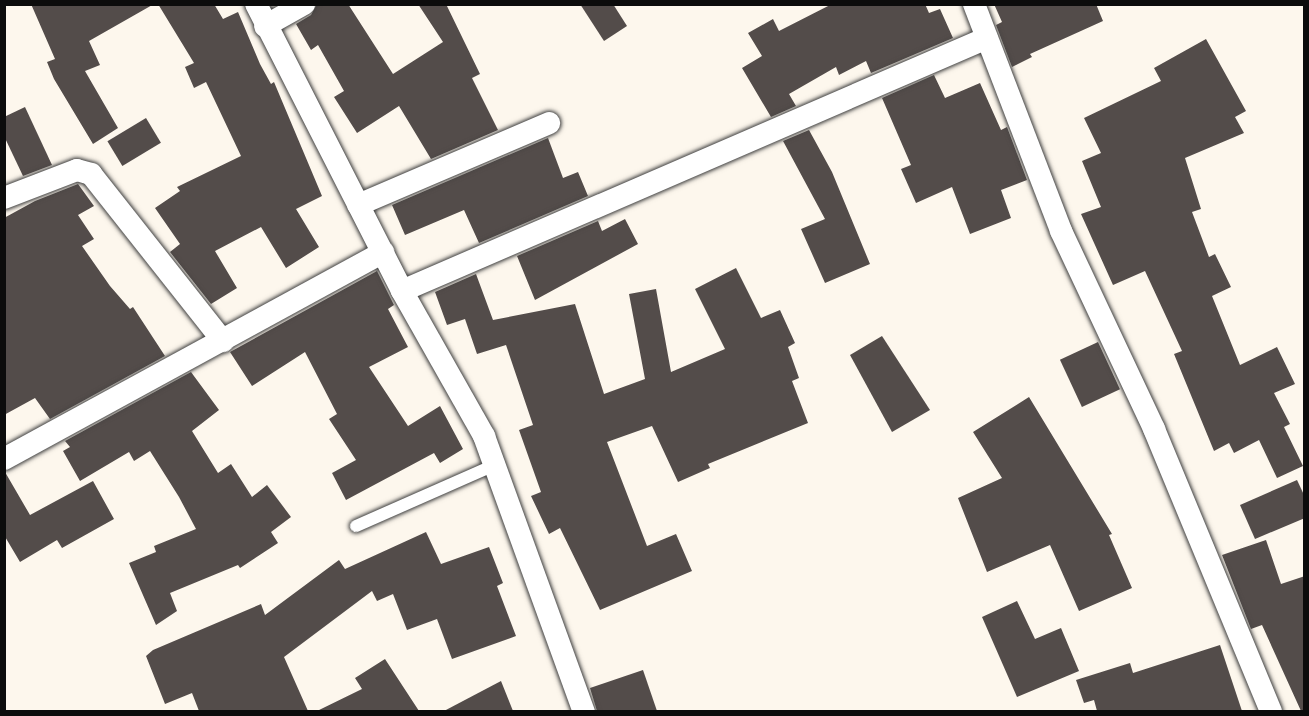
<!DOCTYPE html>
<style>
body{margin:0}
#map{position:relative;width:1309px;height:716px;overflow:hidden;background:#fdf7ed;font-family:Bitter,serif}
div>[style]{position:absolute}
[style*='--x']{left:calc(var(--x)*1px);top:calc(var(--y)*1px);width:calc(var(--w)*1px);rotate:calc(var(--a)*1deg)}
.building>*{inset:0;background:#534c4a;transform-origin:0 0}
.roads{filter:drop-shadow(0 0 2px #3f3f3f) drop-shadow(0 0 2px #3f3f3f)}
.service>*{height:12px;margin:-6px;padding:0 6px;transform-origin:6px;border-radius:6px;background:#fff}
.minor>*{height:22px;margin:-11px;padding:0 11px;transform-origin:11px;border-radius:11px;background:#fff}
span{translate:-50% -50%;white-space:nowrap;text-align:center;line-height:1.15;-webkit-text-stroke:6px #fff;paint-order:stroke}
.frame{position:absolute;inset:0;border:6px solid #0c0c0c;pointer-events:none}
</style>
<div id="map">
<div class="building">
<i style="clip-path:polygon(31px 4px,154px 4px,89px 41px,100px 65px,85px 71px,118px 128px,93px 144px,54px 79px,47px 62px,55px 59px)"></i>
<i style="clip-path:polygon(158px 4px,214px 4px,223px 19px,238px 12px,260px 64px,271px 84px,274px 82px,322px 196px,296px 209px,319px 247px,286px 268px,261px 227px,215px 251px,237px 288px,211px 304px,170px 252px,180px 244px,155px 208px,180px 191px,177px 187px,241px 156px,206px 82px,194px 88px,185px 67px,194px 63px)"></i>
<i style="clip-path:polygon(317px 4px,348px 4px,393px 74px,443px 42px,418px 4px,446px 4px,480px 74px,472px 78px,498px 130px,431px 159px,399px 106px,357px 133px,334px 97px,344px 91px,318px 45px,311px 50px,296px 24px,311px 15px)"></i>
<i style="clip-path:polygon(580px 4px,613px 4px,627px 26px,604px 41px)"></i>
<i style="clip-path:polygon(832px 4px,925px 4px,929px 13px,940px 9px,953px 38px,871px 73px,866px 61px,839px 75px,836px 67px,789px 94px,796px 106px,771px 117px,742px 68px,762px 56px,748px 33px,773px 19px,779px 31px)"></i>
<i style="clip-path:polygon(994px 4px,1096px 4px,1103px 21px,1030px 54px,1032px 57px,1012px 67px,996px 25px,1002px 22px)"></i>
<i style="clip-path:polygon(1206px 39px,1246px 111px,1235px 117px,1244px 133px,1185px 158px,1201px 209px,1192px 212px,1209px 257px,1215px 254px,1231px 287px,1212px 296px,1240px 365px,1277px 347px,1295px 384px,1274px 393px,1290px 424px,1284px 427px,1303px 466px,1277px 478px,1259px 440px,1234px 453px,1229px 443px,1214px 451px,1174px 354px,1182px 351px,1145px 271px,1113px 285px,1081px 214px,1101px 207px,1082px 161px,1101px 153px,1084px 118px,1161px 81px,1154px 68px)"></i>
<i style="clip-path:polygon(934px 75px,945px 98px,980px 83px,1001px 130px,1007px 127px,1027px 180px,1001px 190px,1011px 218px,970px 234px,952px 187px,916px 203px,901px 169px,911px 165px,882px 98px)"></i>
<i style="clip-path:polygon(25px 107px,52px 165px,23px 176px,4px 136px,4px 117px)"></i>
<i style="left:146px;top:118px;width:29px;height:45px;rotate:59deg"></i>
<i style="clip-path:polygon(809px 130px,832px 172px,870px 264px,825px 283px,801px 229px,825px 219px,783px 141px)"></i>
<i style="clip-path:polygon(548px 138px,563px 178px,578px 172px,588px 196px,479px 243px,464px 210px,405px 235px,392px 205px)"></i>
<i style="clip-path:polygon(78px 184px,94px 206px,78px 215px,94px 239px,82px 246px,110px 286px,130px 309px,133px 307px,165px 356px,50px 419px,35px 398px,4px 415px,4px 218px,35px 201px)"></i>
<i style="clip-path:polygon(625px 219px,638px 244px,535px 300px,517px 256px,598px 221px,602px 231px)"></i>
<i style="clip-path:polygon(736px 268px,761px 318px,780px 310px,795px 343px,788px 347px,799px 378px,792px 381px,808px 423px,708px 464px,710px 468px,678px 482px,652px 426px,607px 442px,647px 546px,676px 534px,692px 571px,600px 610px,560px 528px,549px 534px,531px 496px,541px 492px,519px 430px,533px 425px,506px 345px,477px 354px,465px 319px,447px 325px,435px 292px,476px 274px,493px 320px,575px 304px,604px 394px,645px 379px,629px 294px,656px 289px,671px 372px,725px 349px,695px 289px)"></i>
<i style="clip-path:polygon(377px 271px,394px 305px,388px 309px,408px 347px,369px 367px,408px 426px,440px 406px,463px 449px,440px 463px,434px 453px,346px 500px,332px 473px,356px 460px,329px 419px,337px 414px,305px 352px,252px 386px,230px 352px)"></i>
<i style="clip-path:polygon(882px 336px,930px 410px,892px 432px,850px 355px)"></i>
<i style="left:1098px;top:342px;width:52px;height:42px;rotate:65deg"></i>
<i style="clip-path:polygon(191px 372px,219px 410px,192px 431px,218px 473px,231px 464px,252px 497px,267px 485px,291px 517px,271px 532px,278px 543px,240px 568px,238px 565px,170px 593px,177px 611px,156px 625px,129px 563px,156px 552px,154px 546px,196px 529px,179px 497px,150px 451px,134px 461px,129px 452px,80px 481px,63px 451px,70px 447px,65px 441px)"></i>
<i style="clip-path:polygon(1029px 397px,1112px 534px,1109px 535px,1132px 588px,1079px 611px,1050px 545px,987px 572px,958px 498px,1002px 478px,973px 432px)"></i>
<i style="clip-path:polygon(5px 472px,30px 515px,93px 481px,114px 519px,62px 548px,57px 540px,20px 562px,4px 535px)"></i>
<i style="clip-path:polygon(1297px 480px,1305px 497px,1305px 518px,1255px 539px,1240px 505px)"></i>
<i style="clip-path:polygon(426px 532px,441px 564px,489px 547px,503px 583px,497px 586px,516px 636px,452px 659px,437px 619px,407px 630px,393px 594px,377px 601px,372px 591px,284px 657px,308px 711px,199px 711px,192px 693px,165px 704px,146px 656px,153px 650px,261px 604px,265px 615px,339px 560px,345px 569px)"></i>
<i style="clip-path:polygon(1266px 540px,1281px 584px,1305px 576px,1305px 711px,1301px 711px,1262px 625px,1251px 629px,1222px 555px)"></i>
<i style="clip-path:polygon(1017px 601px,1035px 639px,1061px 628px,1079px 671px,1017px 697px,982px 617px)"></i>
<i style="clip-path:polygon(1220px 645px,1242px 711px,1097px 711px,1094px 700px,1084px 703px,1076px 680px,1130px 663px,1133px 673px)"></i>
<i style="clip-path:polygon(385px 659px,419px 711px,317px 711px,362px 689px,355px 678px)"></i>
<i style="clip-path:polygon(643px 670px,657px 711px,597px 711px,590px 688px)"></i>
<i style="clip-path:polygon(501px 681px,513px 711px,444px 711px)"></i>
</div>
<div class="roads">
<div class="service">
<i style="--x:356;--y:526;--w:151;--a:-23.8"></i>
</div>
<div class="minor">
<i style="--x:256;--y:4;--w:322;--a:63"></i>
<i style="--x:402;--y:291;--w:167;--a:60.5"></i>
<i style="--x:484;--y:436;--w:294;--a:70.1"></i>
<i style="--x:974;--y:4;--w:243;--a:69"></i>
<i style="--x:1061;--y:231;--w:219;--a:64.8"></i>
<i style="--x:1154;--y:429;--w:306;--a:67.5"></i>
<i style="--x:265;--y:26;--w:45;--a:-29.4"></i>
<i style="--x:4;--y:198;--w:78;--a:-21"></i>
<i style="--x:77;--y:170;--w:15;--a:16"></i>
<i style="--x:91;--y:174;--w:213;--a:51.7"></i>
<i style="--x:358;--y:205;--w:208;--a:-23.2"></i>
<i style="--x:402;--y:291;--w:637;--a:-23.39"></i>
<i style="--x:4;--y:459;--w:432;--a:-28.6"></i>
</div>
</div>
<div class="frame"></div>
</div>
